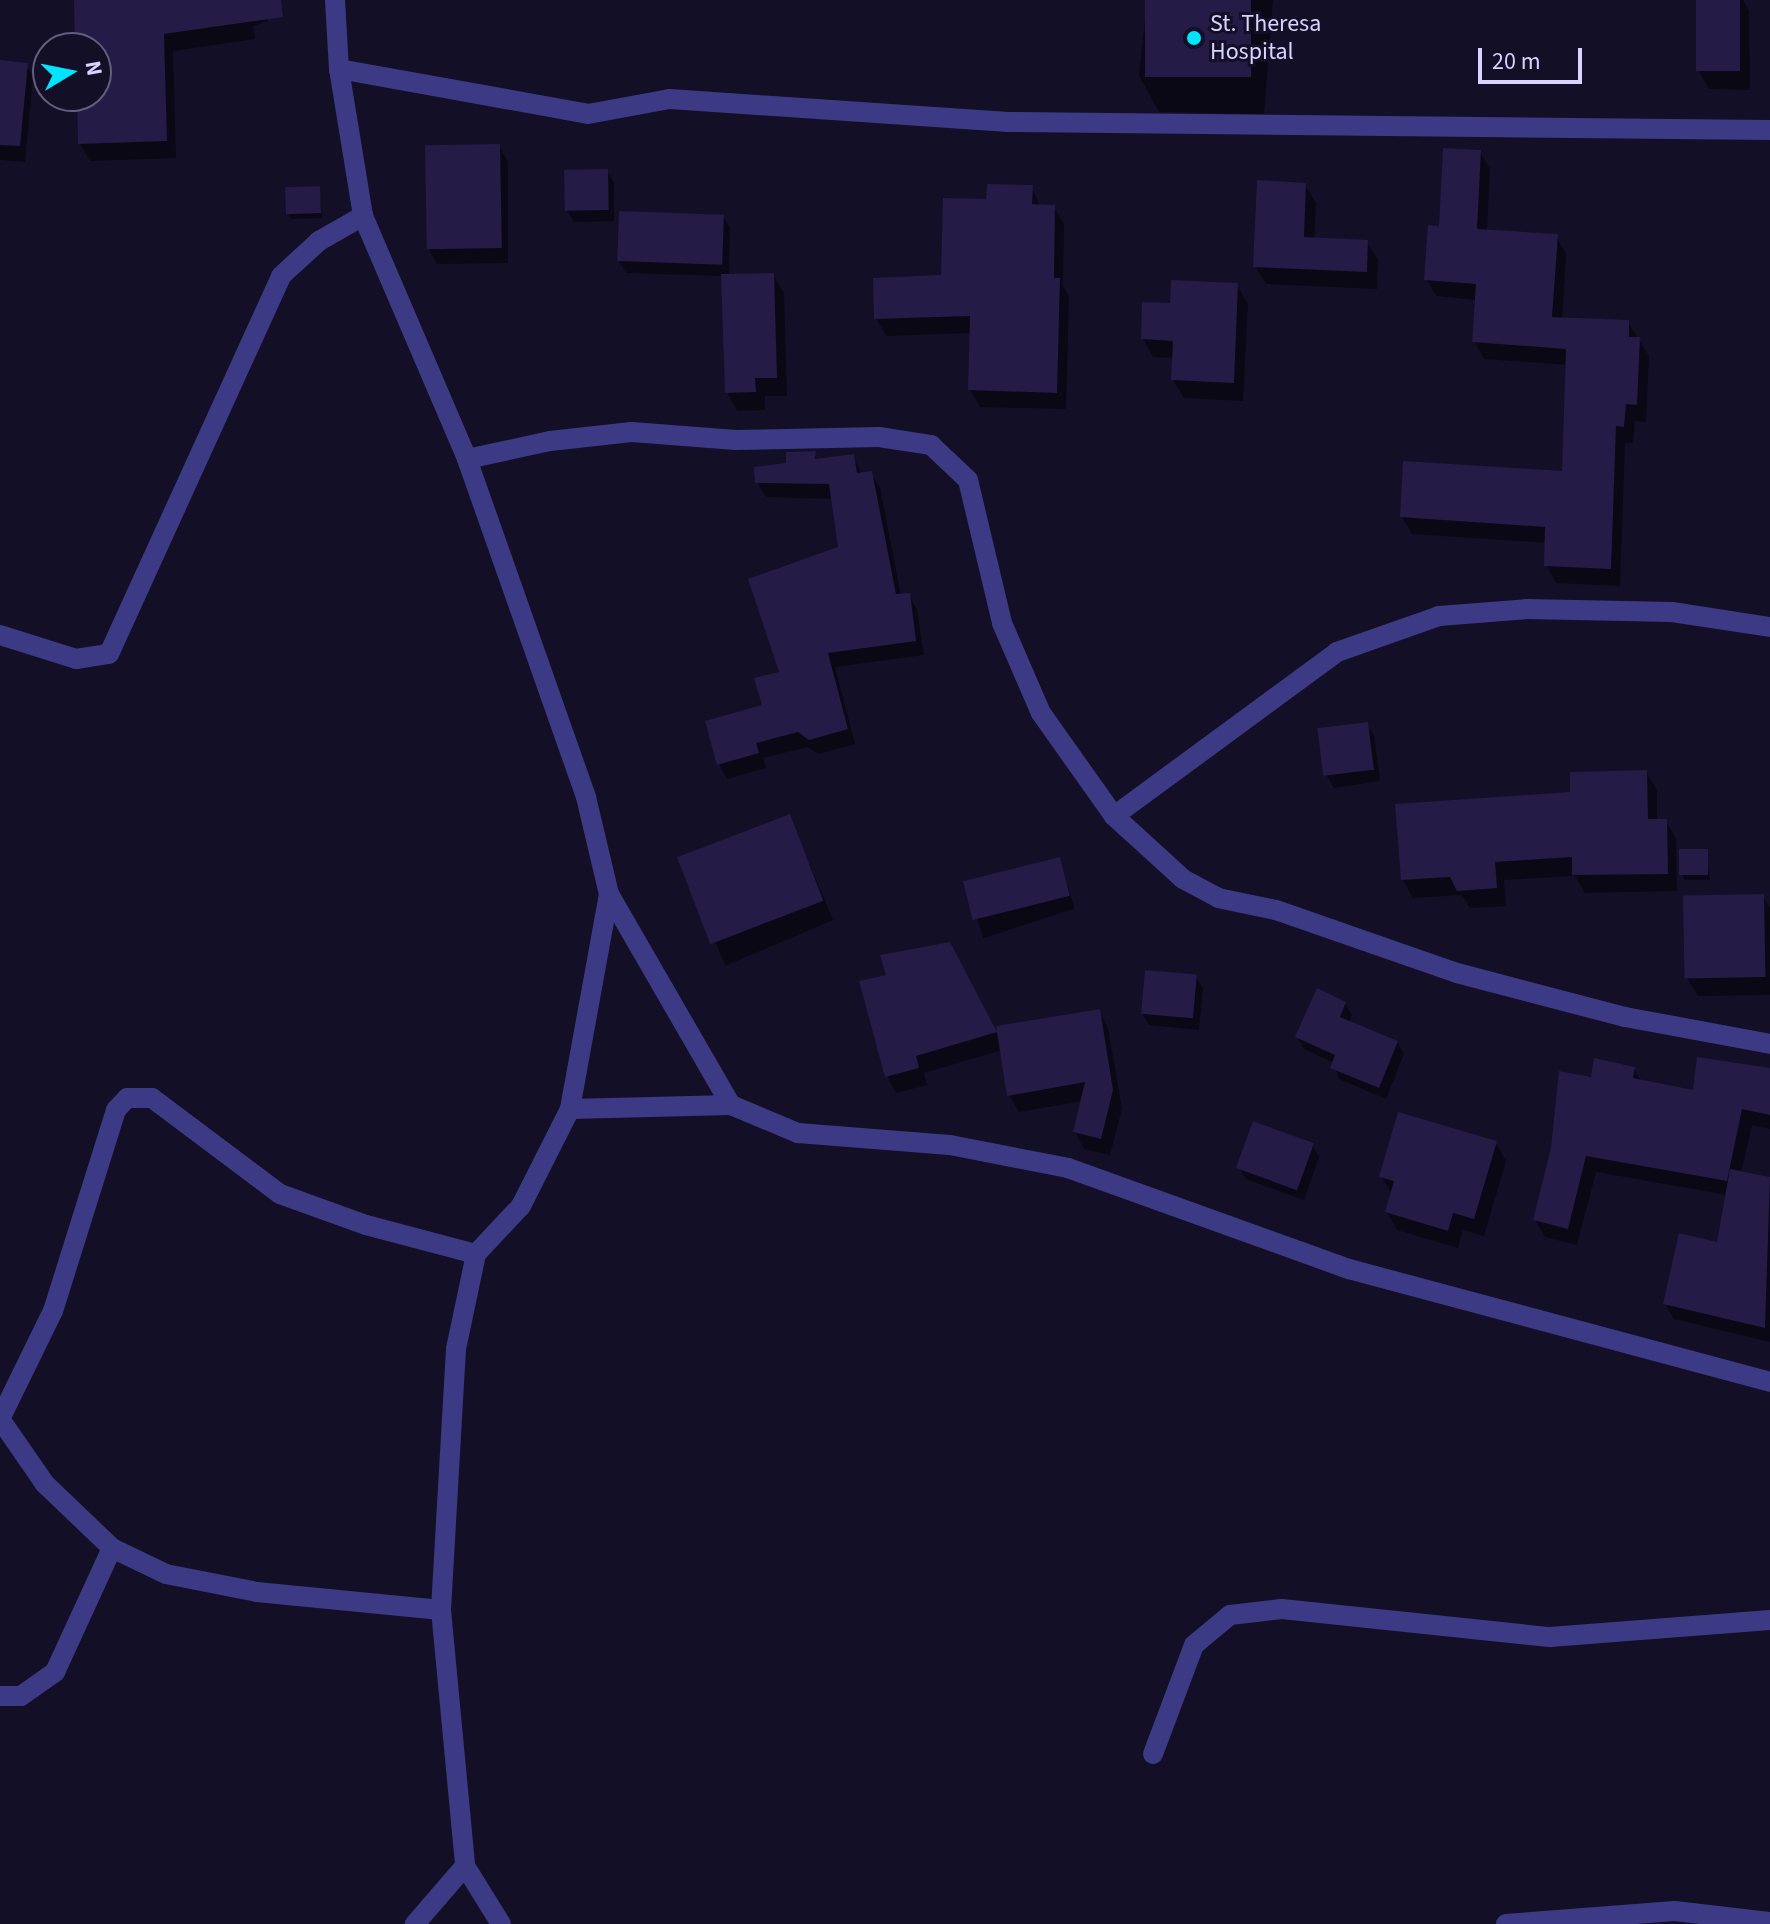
<!DOCTYPE html>
<style>
body{margin:0}
#map{position:relative;width:1770px;height:1924px;overflow:hidden;background:#130f26;font-family:"Source Sans 3",sans-serif}
div>[style]{position:absolute}
[style*='--x']{left:calc(var(--x)*1px);top:calc(var(--y)*1px);width:calc(var(--w)*1px);rotate:calc(var(--a)*1deg)}
.shadow>*{inset:0;background:#0007;transform-origin:0 0}
.building>*{inset:0;background:#241b47;transform-origin:0 0}
.minor>*{height:20px;margin:-10px;padding:0 10px;transform-origin:10px;border-radius:10px;background:#3d3a85}
.dots>*{width:22px;height:22px;translate:-50% -50%;box-sizing:border-box;border:4px solid #130f26;border-radius:50%}
span{translate:-50% -50%;white-space:nowrap;text-align:center;line-height:1.15;-webkit-text-stroke:6px #130f26;paint-order:stroke}
.poi-label{font-size:24px;color:#d9d4ff}
.left{translate:0 -50%;text-align:left}
.north{position:absolute;left:32px;top:32px;width:80px;height:80px;box-sizing:border-box;background:#130f26;border:2px solid #625e7d;border-radius:50%;rotate:80deg;font-size:22px;font-weight:700;line-height:32px;text-align:center;color:#d9d4ff}
.north::after{content:'';display:block;margin:auto;width:28px;height:36px;background:#00e5ff;clip-path:polygon(50% 0,100% 100%,50% 72%,0 100%)}
.scale{position:absolute;left:1478px;top:48px;width:104px;height:36px;box-sizing:border-box;border:4px solid #d9d4ff;border-top:0;padding-left:10px;font-size:24px;line-height:28px;white-space:nowrap;color:#d9d4ff;-webkit-text-stroke:6px #130f26;paint-order:stroke}
</style>
<div id="map">
<div class="shadow">
<i style="clip-path:polygon(75px 0,266px 0,268px 21px,253px 26px,255px 39px,173px 51px,176px 158px,90px 161px,80px 144px,79px 96px,96px 96px,96px 48px,77px 48px)"></i>
<i style="clip-path:polygon(1147px 0,1273px 0,1264px 114px,1159px 112px,1139px 76px)"></i>
<i style="clip-path:polygon(1698px 0,1743px 0,1749px 11px,1750px 90px,1709px 89px,1699px 71px)"></i>
<i style="clip-path:polygon(0 62px,26px 65px,33px 77px,25px 162px,0 160px)"></i>
<i style="clip-path:polygon(499px 146px,508px 162px,508px 263px,437px 264px,428px 248px)"></i>
<i style="clip-path:polygon(1480px 152px,1490px 169px,1487px 231px,1556px 236px,1566px 254px,1562px 319px,1628px 322px,1649px 356px,1646px 422px,1635px 421px,1633px 443px,1625px 443px,1620px 586px,1556px 583px,1546px 565px,1547px 543px,1412px 534px,1402px 517px,1564px 473px,1568px 365px,1484px 359px,1474px 341px,1477px 300px,1436px 296px,1426px 279px,1441px 228px)"></i>
<i style="clip-path:polygon(607px 171px,614px 183px,614px 221px,574px 222px,567px 210px)"></i>
<i style="clip-path:polygon(1305px 185px,1316px 203px,1314px 239px,1367px 242px,1378px 260px,1377px 289px,1266px 284px,1255px 266px)"></i>
<i style="clip-path:polygon(1031px 187px,1041px 207px,1054px 207px,1064px 224px,1063px 286px,1069px 297px,1066px 409px,980px 407px,970px 390px,972px 333px,886px 336px,876px 318px,943px 277px,988px 201px)"></i>
<i style="clip-path:polygon(319px 188px,322px 218px,291px 219px,288px 214px)"></i>
<i style="clip-path:polygon(723px 216px,730px 228px,729px 276px,773px 275px,784px 293px,787px 396px,765px 396px,765px 410px,737px 411px,727px 392px,723px 276px,626px 273px,619px 261px)"></i>
<i style="clip-path:polygon(1237px 285px,1248px 304px,1243px 401px,1184px 398px,1173px 380px,1174px 358px,1153px 357px,1143px 339px,1172px 305px)"></i>
<i style="clip-path:polygon(814px 453px,818px 460px,853px 456px,862px 474px,871px 473px,880px 488px,901px 596px,909px 595px,917px 610px,924px 655px,835px 667px,855px 744px,819px 754px,807px 747px,763px 758px,766px 768px,727px 779px,719px 764px,764px 707px,841px 549px,833px 499px,766px 497px,757px 482px)"></i>
<i style="clip-path:polygon(1367px 724px,1374px 736px,1380px 781px,1334px 788px,1327px 776px)"></i>
<i style="clip-path:polygon(1646px 772px,1657px 790px,1657px 821px,1666px 821px,1676px 839px,1677px 891px,1585px 893px,1575px 876px,1504px 880px,1506px 906px,1470px 908px,1462px 895px,1413px 898px,1403px 880px,1572px 794px)"></i>
<i style="left:789px;top:816px;width:113px;height:117px;rotate:67deg"></i>
<i style="clip-path:polygon(1706px 851px,1710px 880px,1685px 880px,1682px 875px)"></i>
<i style="left:1059px;top:860px;width:51px;height:96px;rotate:72deg"></i>
<i style="clip-path:polygon(1763px 896px,1770px 908px,1770px 995px,1698px 996px,1687px 978px)"></i>
<i style="clip-path:polygon(959px 962px,999px 1039px,1099px 1011px,1108px 1028px,1122px 1109px,1110px 1155px,1084px 1149px,1075px 1132px,1083px 1101px,1019px 1112px,1009px 1095px,1002px 1050px,924px 1073px,927px 1085px,896px 1093px,887px 1076px)"></i>
<i style="clip-path:polygon(1196px 977px,1203px 989px,1199px 1030px,1149px 1025px,1142px 1013px)"></i>
<i style="clip-path:polygon(1345px 1003px,1352px 1015px,1349px 1023px,1397px 1042px,1404px 1054px,1386px 1099px,1339px 1079px,1334px 1063px,1304px 1049px,1297px 1037px)"></i>
<i style="clip-path:polygon(1634px 1069px,1641px 1081px,1695px 1092px,1770px 1070px,1770px 1129px,1752px 1125px,1741px 1173px,1770px 1179px,1770px 1342px,1674px 1319px,1665px 1304px,1719px 1245px,1728px 1195px,1596px 1172px,1577px 1245px,1545px 1237px,1535px 1220px,1593px 1079px)"></i>
<i style="clip-path:polygon(1496px 1143px,1506px 1161px,1484px 1236px,1463px 1230px,1458px 1248px,1397px 1230px,1387px 1212px,1392px 1195px,1381px 1176px)"></i>
<i style="clip-path:polygon(1312px 1145px,1319px 1157px,1304px 1200px,1246px 1179px,1239px 1167px)"></i>
</div>
<div class="building">
<i style="clip-path:polygon(74px 0,281px 0,283px 17px,164px 34px,167px 141px,78px 144px,77px 96px,96px 96px,96px 48px,75px 48px)"></i>
<i style="left:1145px;top:0;width:106px;height:77px"></i>
<i style="left:1696px;top:0;width:44px;height:71px"></i>
<i style="clip-path:polygon(0 60px,28px 63px,20px 146px,0 145px)"></i>
<i style="left:500px;top:144px;width:104px;height:75px;rotate:89deg"></i>
<i style="clip-path:polygon(1443px 148px,1481px 150px,1477px 229px,1558px 234px,1552px 317px,1629px 320px,1629px 337px,1640px 337px,1637px 405px,1626px 404px,1624px 427px,1616px 426px,1611px 569px,1544px 566px,1545px 527px,1400px 517px,1403px 461px,1562px 471px,1566px 349px,1472px 342px,1476px 284px,1424px 280px,1428px 225px,1439px 226px)"></i>
<i style="left:608px;top:169px;width:41px;height:44px;rotate:89deg"></i>
<i style="clip-path:polygon(1257px 180px,1306px 183px,1304px 237px,1368px 240px,1367px 272px,1253px 267px)"></i>
<i style="clip-path:polygon(987px 184px,1033px 185px,1032px 204px,1055px 205px,1054px 278px,1060px 278px,1057px 393px,968px 390px,970px 316px,874px 319px,873px 278px,941px 275px,943px 198px,986px 199px)"></i>
<i style="left:320px;top:186px;width:27px;height:35px;rotate:88deg"></i>
<i style="left:619px;top:211px;width:105px;height:50px;rotate:2deg"></i>
<i style="clip-path:polygon(774px 273px,777px 378px,755px 378px,756px 392px,725px 393px,721px 274px)"></i>
<i style="clip-path:polygon(1171px 280px,1238px 283px,1234px 383px,1171px 380px,1173px 341px,1141px 339px,1142px 302px,1170px 303px)"></i>
<i style="clip-path:polygon(816px 451px,815px 459px,854px 454px,857px 473px,872px 471px,896px 594px,910px 593px,916px 641px,828px 653px,848px 729px,809px 740px,798px 732px,756px 743px,759px 753px,717px 765px,705px 721px,762px 705px,754px 678px,779px 672px,748px 579px,838px 547px,829px 484px,755px 483px,754px 467px,786px 463px,786px 452px)"></i>
<i style="left:1368px;top:722px;width:48px;height:51px;rotate:83deg"></i>
<i style="clip-path:polygon(1647px 770px,1648px 819px,1667px 819px,1668px 874px,1572px 875px,1572px 857px,1495px 862px,1497px 888px,1457px 891px,1450px 877px,1401px 880px,1395px 804px,1570px 792px,1570px 772px)"></i>
<i style="left:790px;top:814px;width:93px;height:121px;rotate:69deg"></i>
<i style="left:1708px;top:849px;width:26px;height:29px;rotate:90deg"></i>
<i style="left:1060px;top:857px;width:40px;height:100px;rotate:76deg"></i>
<i style="left:1764px;top:894px;width:83px;height:81px;rotate:89deg"></i>
<i style="clip-path:polygon(950px 942px,997px 1032px,996px 1026px,1100px 1009px,1113px 1090px,1101px 1139px,1073px 1132px,1085px 1082px,1007px 1096px,997px 1032px,916px 1056px,919px 1068px,885px 1077px,859px 981px,886px 975px,880px 955px)"></i>
<i style="left:1145px;top:970px;width:52px;height:44px;rotate:5deg"></i>
<i style="clip-path:polygon(1317px 988px,1346px 1002px,1340px 1017px,1398px 1041px,1379px 1088px,1330px 1068px,1335px 1055px,1295px 1037px)"></i>
<i style="clip-path:polygon(1697px 1057px,1770px 1068px,1770px 1115px,1742px 1109px,1727px 1181px,1586px 1156px,1568px 1229px,1533px 1220px,1551px 1148px,1559px 1071px,1591px 1077px,1594px 1058px,1635px 1067px,1633px 1078px,1693px 1090px)"></i>
<i style="clip-path:polygon(1398px 1112px,1497px 1141px,1474px 1219px,1453px 1213px,1448px 1231px,1385px 1212px,1394px 1181px,1379px 1177px)"></i>
<i style="left:1253px;top:1121px;width:65px;height:50px;rotate:20deg"></i>
<i style="clip-path:polygon(1730px 1169px,1770px 1177px,1765px 1328px,1663px 1304px,1679px 1233px,1717px 1242px)"></i>
</div>
<div class="minor">
<i style="--x:335;--y:0;--w:69;--a:86.7"></i>
<i style="--x:339;--y:69;--w:149;--a:80.7"></i>
<i style="--x:363;--y:216;--w:264;--a:66.8"></i>
<i style="--x:467;--y:459;--w:358;--a:70.6"></i>
<i style="--x:586;--y:797;--w:100;--a:76.7"></i>
<i style="--x:609;--y:894;--w:219;--a:100.3"></i>
<i style="--x:570;--y:1109;--w:109;--a:116.8"></i>
<i style="--x:521;--y:1206;--w:66;--a:133.2"></i>
<i style="--x:476;--y:1254;--w:97;--a:101.9"></i>
<i style="--x:456;--y:1349;--w:261;--a:93.3"></i>
<i style="--x:441;--y:1610;--w:257;--a:84.6"></i>
<i style="--x:465;--y:1866;--w:77;--a:130.8"></i>
<i style="--x:339;--y:69;--w:253;--a:10.2"></i>
<i style="--x:588;--y:114;--w:83;--a:-10.4"></i>
<i style="--x:670;--y:99;--w:339;--a:3.9"></i>
<i style="--x:1008;--y:122;--w:762;--a:0.6"></i>
<i style="--x:467;--y:459;--w:85;--a:-12.2"></i>
<i style="--x:550;--y:441;--w:82;--a:-6.3"></i>
<i style="--x:632;--y:432;--w:104;--a:4.4"></i>
<i style="--x:736;--y:440;--w:143;--a:-1.2"></i>
<i style="--x:879;--y:437;--w:53;--a:8.7"></i>
<i style="--x:931;--y:445;--w:51;--a:43.4"></i>
<i style="--x:968;--y:480;--w:147;--a:76.6"></i>
<i style="--x:1002;--y:623;--w:98;--a:66.6"></i>
<i style="--x:1041;--y:713;--w:126;--a:54.7"></i>
<i style="--x:1114;--y:816;--w:93;--a:42.4"></i>
<i style="--x:1183;--y:879;--w:40;--a:28"></i>
<i style="--x:1218;--y:898;--w:59;--a:11.7"></i>
<i style="--x:1276;--y:910;--w:192;--a:19.2"></i>
<i style="--x:1457;--y:973;--w:174;--a:14.7"></i>
<i style="--x:1625;--y:1017;--w:147;--a:10.5"></i>
<i style="--x:0;--y:635;--w:80;--a:17.5"></i>
<i style="--x:76;--y:659;--w:33;--a:-9"></i>
<i style="--x:109;--y:654;--w:415;--a:-65.5"></i>
<i style="--x:281;--y:276;--w:52;--a:-42.6"></i>
<i style="--x:319;--y:241;--w:51;--a:-29.6"></i>
<i style="--x:1114;--y:816;--w:277;--a:-36.3"></i>
<i style="--x:1337;--y:652;--w:108;--a:-19.4"></i>
<i style="--x:1439;--y:616;--w:88;--a:-4.5"></i>
<i style="--x:1527;--y:609;--w:145;--a:1.2"></i>
<i style="--x:1672;--y:612;--w:99;--a:8.7"></i>
<i style="--x:609;--y:894;--w:244;--a:60"></i>
<i style="--x:570;--y:1109;--w:161;--a:-1.4"></i>
<i style="--x:731;--y:1105;--w:73;--a:22.7"></i>
<i style="--x:798;--y:1133;--w:152;--a:4.5"></i>
<i style="--x:950;--y:1145;--w:120;--a:11"></i>
<i style="--x:1068;--y:1168;--w:299;--a:19.8"></i>
<i style="--x:1349;--y:1269;--w:436;--a:15"></i>
<i style="--x:441;--y:1610;--w:185;--a:-174.4"></i>
<i style="--x:257;--y:1592;--w:93;--a:-168.8"></i>
<i style="--x:166;--y:1574;--w:60;--a:-154.3"></i>
<i style="--x:112;--y:1548;--w:93;--a:-136.3"></i>
<i style="--x:45;--y:1484;--w:79;--a:-124.7"></i>
<i style="--x:0;--y:1419;--w:120;--a:-63.9"></i>
<i style="--x:53;--y:1311;--w:211;--a:-72.6"></i>
<i style="--x:116;--y:1110;--w:16;--a:-47"></i>
<i style="--x:127;--y:1098;--w:25;--a:0"></i>
<i style="--x:152;--y:1098;--w:160;--a:36.9"></i>
<i style="--x:280;--y:1194;--w:91;--a:19.8"></i>
<i style="--x:366;--y:1225;--w:114;--a:14.8"></i>
<i style="--x:0;--y:1696;--w:21;--a:0"></i>
<i style="--x:21;--y:1696;--w:42;--a:-35.2"></i>
<i style="--x:55;--y:1672;--w:136;--a:-65.3"></i>
<i style="--x:1153;--y:1754;--w:116;--a:-69.4"></i>
<i style="--x:1194;--y:1645;--w:47;--a:-39.8"></i>
<i style="--x:1230;--y:1615;--w:52;--a:-6.6"></i>
<i style="--x:1282;--y:1609;--w:269;--a:6"></i>
<i style="--x:1550;--y:1637;--w:221;--a:-4.4"></i>
<i style="--x:465;--y:1866;--w:68;--a:58.2"></i>
<i style="--x:1506;--y:1924;--w:169;--a:-4.4"></i>
<i style="--x:1675;--y:1911;--w:96;--a:6.6"></i>
</div>
<div class="dots">
<i style="left:1194px;top:38px;background:#00e5ff"></i>
</div>
<div class="poi-label">
<span class="left" style="left:1210px;top:38px">St. Theresa<br>Hospital</span>
</div>
<div class="north">N</div>
<div class="scale">20 m</div>
</div>
